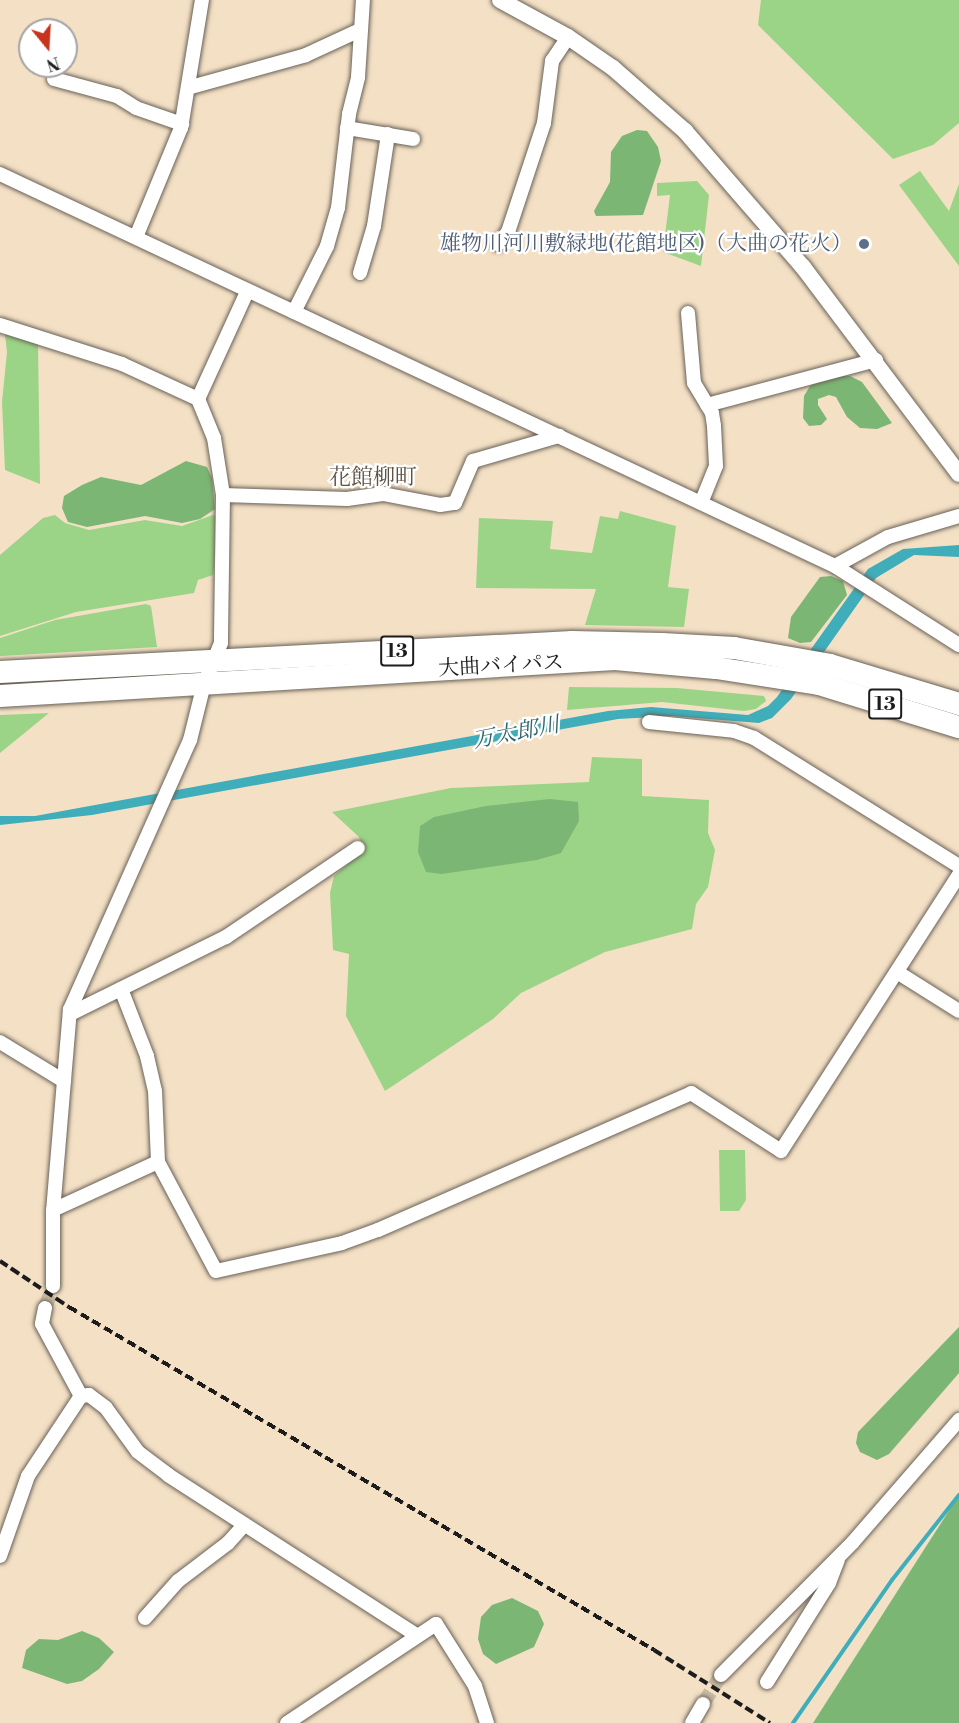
<!DOCTYPE html>
<meta charset="utf-8">
<style>
body{margin:0}
#map{position:relative;width:959px;height:1723px;overflow:hidden;background:#f4e0c5;font-family:"Libre Bodoni","Noto Serif JP",serif}
div>[style]{position:absolute}
[style*='--x']{left:calc(var(--x)*1px);top:calc(var(--y)*1px);width:calc(var(--w)*1px);rotate:calc(var(--a)*1deg)}
.green>*{inset:0;background:#9bd487}
.forest>*{inset:0;background:#7cb674}
.water>*{inset:0;background:#3faeba}
.stream>*{height:4px;margin:-2px;padding:0 2px;transform-origin:2px;border-radius:2px;background:#3faeba}
.minor-tunnel>*{height:14px;margin-top:-7px;transform-origin:0;background:repeating-linear-gradient(90deg,#c9b9a3 0 14px,transparent 0 21px)}
.roads{filter:drop-shadow(0 0 2px #686157) drop-shadow(0 0 2px #686157)}
.minor>*{height:14px;margin:-7px;padding:0 7px;transform-origin:7px;border-radius:7px;background:#fff}
.tertiary>*{height:16px;margin:-8px;padding:0 8px;transform-origin:8px;border-radius:8px;background:#fff}
.trunk>*{height:22px;margin:-11px;padding:0 11px;transform-origin:11px;border-radius:11px;background:#fff}
.rail>*{height:4px;margin-top:-2px;transform-origin:0;background:repeating-linear-gradient(90deg,#1c1c1c 0 9px,transparent 0 13.5px)}
.dots>*{width:16px;height:16px;translate:-50% -50%;box-sizing:border-box;border:3px solid #fff;border-radius:50%}
span{translate:-50% -50%;white-space:nowrap;text-align:center;line-height:1.15;-webkit-text-stroke:4.5px #fff;paint-order:stroke}
.shield-label span{padding:2px 4px;background:#fff;border:2px solid;border-radius:4px;-webkit-text-stroke-width:0}
.shield-label{font-size:20px;color:#1c1c1c;font-weight:700}
.service-label{font-size:21px;color:#4e5e75}
.right{translate:-100% -50%;text-align:right}
.street-label{font-size:21px;color:#1c1c1c}
.neighbourhood-label{font-size:22px;color:#5e5246}
.water-label{font-size:22px;color:#2e656b;font-style:italic}
.north{position:absolute;left:18px;top:18px;width:60px;height:60px;box-sizing:border-box;background:#fff;border:2px solid #a4a4a4;border-radius:50%;rotate:162deg;font-size:16px;font-weight:700;line-height:24px;text-align:center;color:#1c1c1c}
.north::after{content:'';display:block;margin:auto;width:21px;height:27px;background:#c8321e;clip-path:polygon(50% 0,100% 100%,50% 72%,0 100%)}
</style>
<div id="map">
<div class="green">
<i style="clip-path:polygon(761px 0,959px 0,959px 123px,933px 145px,893px 159px,758px 25px)"></i>
<i style="clip-path:polygon(920px 171px,949px 211px,959px 184px,959px 266px,899px 185px)"></i>
<i style="clip-path:polygon(697px 181px,709px 195px,701px 266px,663px 252px,670px 195px,657px 196px,657px 183px)"></i>
<i style="clip-path:polygon(8px 332px,38px 344px,40px 484px,5px 470px,2px 402px,7px 352px,5px 335px)"></i>
<i style="clip-path:polygon(620px 511px,676px 526px,668px 587px,689px 589px,684px 627px,585px 625px,596px 589px,476px 588px,479px 518px,553px 521px,550px 549px,592px 553px,600px 516px,618px 519px)"></i>
<i style="clip-path:polygon(55px 515px,65px 523px,89px 530px,145px 520px,182px 526px,213px 515px,219px 517px,213px 575px,198px 580px,194px 593px,76px 612px,0 636px,0 555px,43px 518px)"></i>
<i style="clip-path:polygon(146px 604px,151px 606px,157px 647px,0 656px,0 638px,55px 620px)"></i>
<i style="clip-path:polygon(569px 687px,677px 688px,764px 696px,766px 701px,756px 709px,744px 711px,662px 702px,567px 710px)"></i>
<i style="clip-path:polygon(49px 713px,0 753px,0 715px)"></i>
<i style="clip-path:polygon(592px 757px,642px 759px,642px 796px,709px 800px,708px 833px,715px 850px,708px 887px,696px 904px,692px 929px,605px 952px,521px 993px,493px 1019px,385px 1091px,346px 1016px,349px 954px,333px 950px,330px 893px,334px 876px,362px 852px,359px 837px,332px 812px,451px 788px,589px 782px)"></i>
<i style="clip-path:polygon(719px 1150px,745px 1150px,746px 1200px,739px 1211px,720px 1211px)"></i>
</div>
<div class="forest">
<i style="clip-path:polygon(637px 130px,647px 131px,658px 147px,661px 161px,643px 215px,596px 216px,594px 211px,610px 182px,611px 152px,622px 136px)"></i>
<i style="clip-path:polygon(829px 376px,850px 376px,862px 382px,892px 423px,877px 429px,860px 428px,847px 417px,836px 397px,829px 395px,818px 399px,818px 405px,827px 419px,821px 425px,809px 426px,803px 418px,804px 396px,810px 386px)"></i>
<i style="clip-path:polygon(186px 461px,207px 467px,212px 478px,215px 509px,200px 519px,182px 523px,145px 516px,87px 527px,68px 522px,62px 508px,64px 496px,82px 485px,101px 477px,141px 485px)"></i>
<i style="clip-path:polygon(831px 576px,843px 581px,847px 595px,811px 642px,800px 643px,788px 638px,791px 617px,820px 577px)"></i>
<i style="clip-path:polygon(550px 799px,578px 802px,579px 821px,561px 853px,537px 860px,442px 874px,426px 872px,418px 852px,420px 826px,434px 817px,486px 806px)"></i>
<i style="clip-path:polygon(959px 1327px,959px 1373px,889px 1454px,877px 1460px,860px 1452px,856px 1443px,858px 1432px)"></i>
<i style="clip-path:polygon(959px 1495px,959px 1723px,813px 1723px)"></i>
<i style="clip-path:polygon(512px 1598px,538px 1611px,544px 1624px,534px 1647px,496px 1664px,483px 1654px,478px 1639px,481px 1617px,492px 1605px)"></i>
<i style="clip-path:polygon(82px 1631px,99px 1638px,114px 1652px,99px 1669px,82px 1681px,67px 1684px,22px 1668px,26px 1650px,39px 1639px,58px 1640px)"></i>
</div>
<div class="water">
<i style="clip-path:polygon(959px 545px,959px 557px,914px 555px,876px 578px,791px 699px,772px 718px,759px 723px,671px 716px,618px 719px,92px 815px,0 825px,0 816px,35px 816px,608px 711px,651px 707px,748px 715px,768px 706px,777px 697px,868px 569px,903px 549px)"></i>
</div>
<div class="stream">
<i style="--x:793;--y:1723;--w:174;--a:-55.3"></i>
<i style="--x:892;--y:1580;--w:108;--a:-51.8"></i>
</div>
<div class="minor-tunnel">
<i style="--x:45;--y:1308;--w:23;--a:-70"></i>
<i style="--x:703;--y:1704;--w:34;--a:-58"></i>
</div>
<div class="roads">
<div class="minor">
<i style="--x:54;--y:79;--w:65;--a:15.1"></i>
<i style="--x:117;--y:96;--w:22;--a:32"></i>
<i style="--x:136;--y:108;--w:49;--a:19.2"></i>
<i style="--x:191;--y:87;--w:119;--a:-15.5"></i>
<i style="--x:306;--y:55;--w:60;--a:-24.8"></i>
<i style="--x:347;--y:128;--w:67;--a:9.5"></i>
<i style="--x:0;--y:174;--w:922;--a:25.15"></i>
<i style="--x:835;--y:566;--w:60;--a:-28.7"></i>
<i style="--x:888;--y:537;--w:74;--a:-16.5"></i>
<i style="--x:136;--y:237;--w:118;--a:-67.6"></i>
<i style="--x:181;--y:128;--w:130;--a:-80.7"></i>
<i style="--x:498;--y:244;--w:16;--a:-50"></i>
<i style="--x:508;--y:232;--w:115;--a:-71.7"></i>
<i style="--x:544;--y:123;--w:63;--a:-82.6"></i>
<i style="--x:552;--y:61;--w:29;--a:-56"></i>
<i style="--x:360;--y:273;--w:49;--a:-73.4"></i>
<i style="--x:374;--y:226;--w:93;--a:-81.3"></i>
<i style="--x:294;--y:312;--w:74;--a:-63.4"></i>
<i style="--x:327;--y:246;--w:40;--a:-74"></i>
<i style="--x:338;--y:208;--w:95;--a:-83.3"></i>
<i style="--x:349;--y:114;--w:38;--a:-76"></i>
<i style="--x:358;--y:77;--w:77;--a:-86.3"></i>
<i style="--x:688;--y:313;--w:70;--a:85.1"></i>
<i style="--x:694;--y:383;--w:35;--a:59"></i>
<i style="--x:712;--y:413;--w:13;--a:81"></i>
<i style="--x:714;--y:426;--w:40;--a:87.1"></i>
<i style="--x:716;--y:466;--w:38;--a:112"></i>
<i style="--x:0;--y:325;--w:128;--a:17.7"></i>
<i style="--x:122;--y:364;--w:84;--a:24.7"></i>
<i style="--x:198;--y:399;--w:42;--a:67.7"></i>
<i style="--x:214;--y:438;--w:58;--a:81"></i>
<i style="--x:223;--y:495;--w:148;--a:90.8"></i>
<i style="--x:221;--y:643;--w:44;--a:112.5"></i>
<i style="--x:204;--y:684;--w:58;--a:104"></i>
<i style="--x:190;--y:740;--w:295;--a:114"></i>
<i style="--x:70;--y:1009;--w:205;--a:94.8"></i>
<i style="--x:53;--y:1213;--w:73;--a:90"></i>
<i style="--x:198;--y:399;--w:118;--a:-65.4"></i>
<i style="--x:707;--y:405;--w:175;--a:-14.9"></i>
<i style="--x:223;--y:495;--w:124;--a:1.8"></i>
<i style="--x:347;--y:499;--w:36;--a:-8"></i>
<i style="--x:383;--y:494;--w:58;--a:10.9"></i>
<i style="--x:440;--y:505;--w:15;--a:-8"></i>
<i style="--x:455;--y:503;--w:46;--a:-66.8"></i>
<i style="--x:473;--y:461;--w:90;--a:-16.2"></i>
<i style="--x:835;--y:566;--w:147;--a:32.5"></i>
<i style="--x:649;--y:722;--w:85;--a:6"></i>
<i style="--x:734;--y:731;--w:21;--a:19"></i>
<i style="--x:754;--y:738;--w:242;--a:32"></i>
<i style="--x:897;--y:972;--w:73;--a:32.2"></i>
<i style="--x:70;--y:1014;--w:174;--a:-26.3"></i>
<i style="--x:226;--y:937;--w:159;--a:-34"></i>
<i style="--x:0;--y:1042;--w:75;--a:31.4"></i>
<i style="--x:158;--y:1162;--w:123;--a:62"></i>
<i style="--x:216;--y:1271;--w:129;--a:-12.5"></i>
<i style="--x:342;--y:1243;--w:38;--a:-20"></i>
<i style="--x:378;--y:1230;--w:342;--a:-23.6"></i>
<i style="--x:691;--y:1093;--w:107;--a:32.8"></i>
<i style="--x:781;--y:1151;--w:328;--a:-57.2"></i>
<i style="--x:53;--y:1210;--w:115;--a:-24.6"></i>
<i style="--x:158;--y:1162;--w:71;--a:-92.4"></i>
<i style="--x:155;--y:1091;--w:36;--a:-103"></i>
<i style="--x:147;--y:1056;--w:72;--a:-111.2"></i>
<i style="--x:45;--y:1308;--w:16;--a:101"></i>
<i style="--x:42;--y:1324;--w:82;--a:61.6"></i>
<i style="--x:0;--y:1556;--w:85;--a:-70.7"></i>
<i style="--x:28;--y:1476;--w:96;--a:-56.5"></i>
<i style="--x:81;--y:1396;--w:8;--a:-7"></i>
<i style="--x:89;--y:1395;--w:21;--a:37"></i>
<i style="--x:106;--y:1408;--w:54;--a:54"></i>
<i style="--x:138;--y:1452;--w:38;--a:37"></i>
<i style="--x:168;--y:1475;--w:295;--a:32.8"></i>
<i style="--x:145;--y:1618;--w:50;--a:-48.3"></i>
<i style="--x:178;--y:1581;--w:63;--a:-37.2"></i>
<i style="--x:228;--y:1543;--w:25;--a:-48"></i>
<i style="--x:721;--y:1675;--w:187;--a:-45.2"></i>
<i style="--x:853;--y:1542;--w:162;--a:-49"></i>
<i style="--x:767;--y:1682;--w:117;--a:-57.9"></i>
<i style="--x:829;--y:1583;--w:25;--a:-69"></i>
<i style="--x:287;--y:1723;--w:179;--a:-33.6"></i>
<i style="--x:436;--y:1624;--w:73;--a:57.8"></i>
<i style="--x:475;--y:1686;--w:39;--a:72"></i>
<i style="--x:692;--y:1723;--w:22;--a:-60"></i>
</div>
<div class="tertiary">
<i style="--x:500;--y:0;--w:77;--a:28.6"></i>
<i style="--x:568;--y:37;--w:55;--a:34.6"></i>
<i style="--x:613;--y:68;--w:96;--a:41.2"></i>
<i style="--x:685;--y:131;--w:180;--a:49.1"></i>
<i style="--x:803;--y:267;--w:259;--a:53"></i>
</div>
<div class="trunk">
<i style="--x:0;--y:672;--w:573;--a:-3"></i>
<i style="--x:572;--y:642;--w:90;--a:1.3"></i>
<i style="--x:662;--y:644;--w:72;--a:3.2"></i>
<i style="--x:734;--y:648;--w:97;--a:10"></i>
<i style="--x:830;--y:665;--w:135;--a:16.8"></i>
<i style="--x:0;--y:696;--w:616;--a:-3.44"></i>
<i style="--x:615;--y:659;--w:101;--a:5.1"></i>
<i style="--x:716;--y:668;--w:104;--a:8.8"></i>
<i style="--x:819;--y:684;--w:146;--a:17.1"></i>
</div>
</div>
<div class="rail">
<i style="--x:0;--y:1261;--w:83;--a:33.7"></i>
<i style="--x:69;--y:1307;--w:678;--a:30.38"></i>
<i style="--x:654;--y:1650;--w:137;--a:32.2"></i>
</div>
<div class="dots">
<i style="left:864px;top:244px;background:#5c6f8a"></i>
</div>
<div class="shield-label">
<span style="left:397px;top:651px">13</span>
<span style="left:885px;top:704px">13</span>
</div>
<div class="service-label">
<span class="right" style="left:852px;top:244px">雄物川河川敷緑地(花館地区)（大曲の花火）</span>
</div>
<div class="street-label">
<span style="left:501px;top:666px;rotate:-3deg">大曲バイパス</span>
</div>
<div class="neighbourhood-label">
<span style="left:373px;top:478px">花館柳町</span>
</div>
<div class="water-label">
<span style="left:516px;top:733px;rotate:-11deg">万太郎川</span>
</div>
<div class="north">N</div>
</div>
